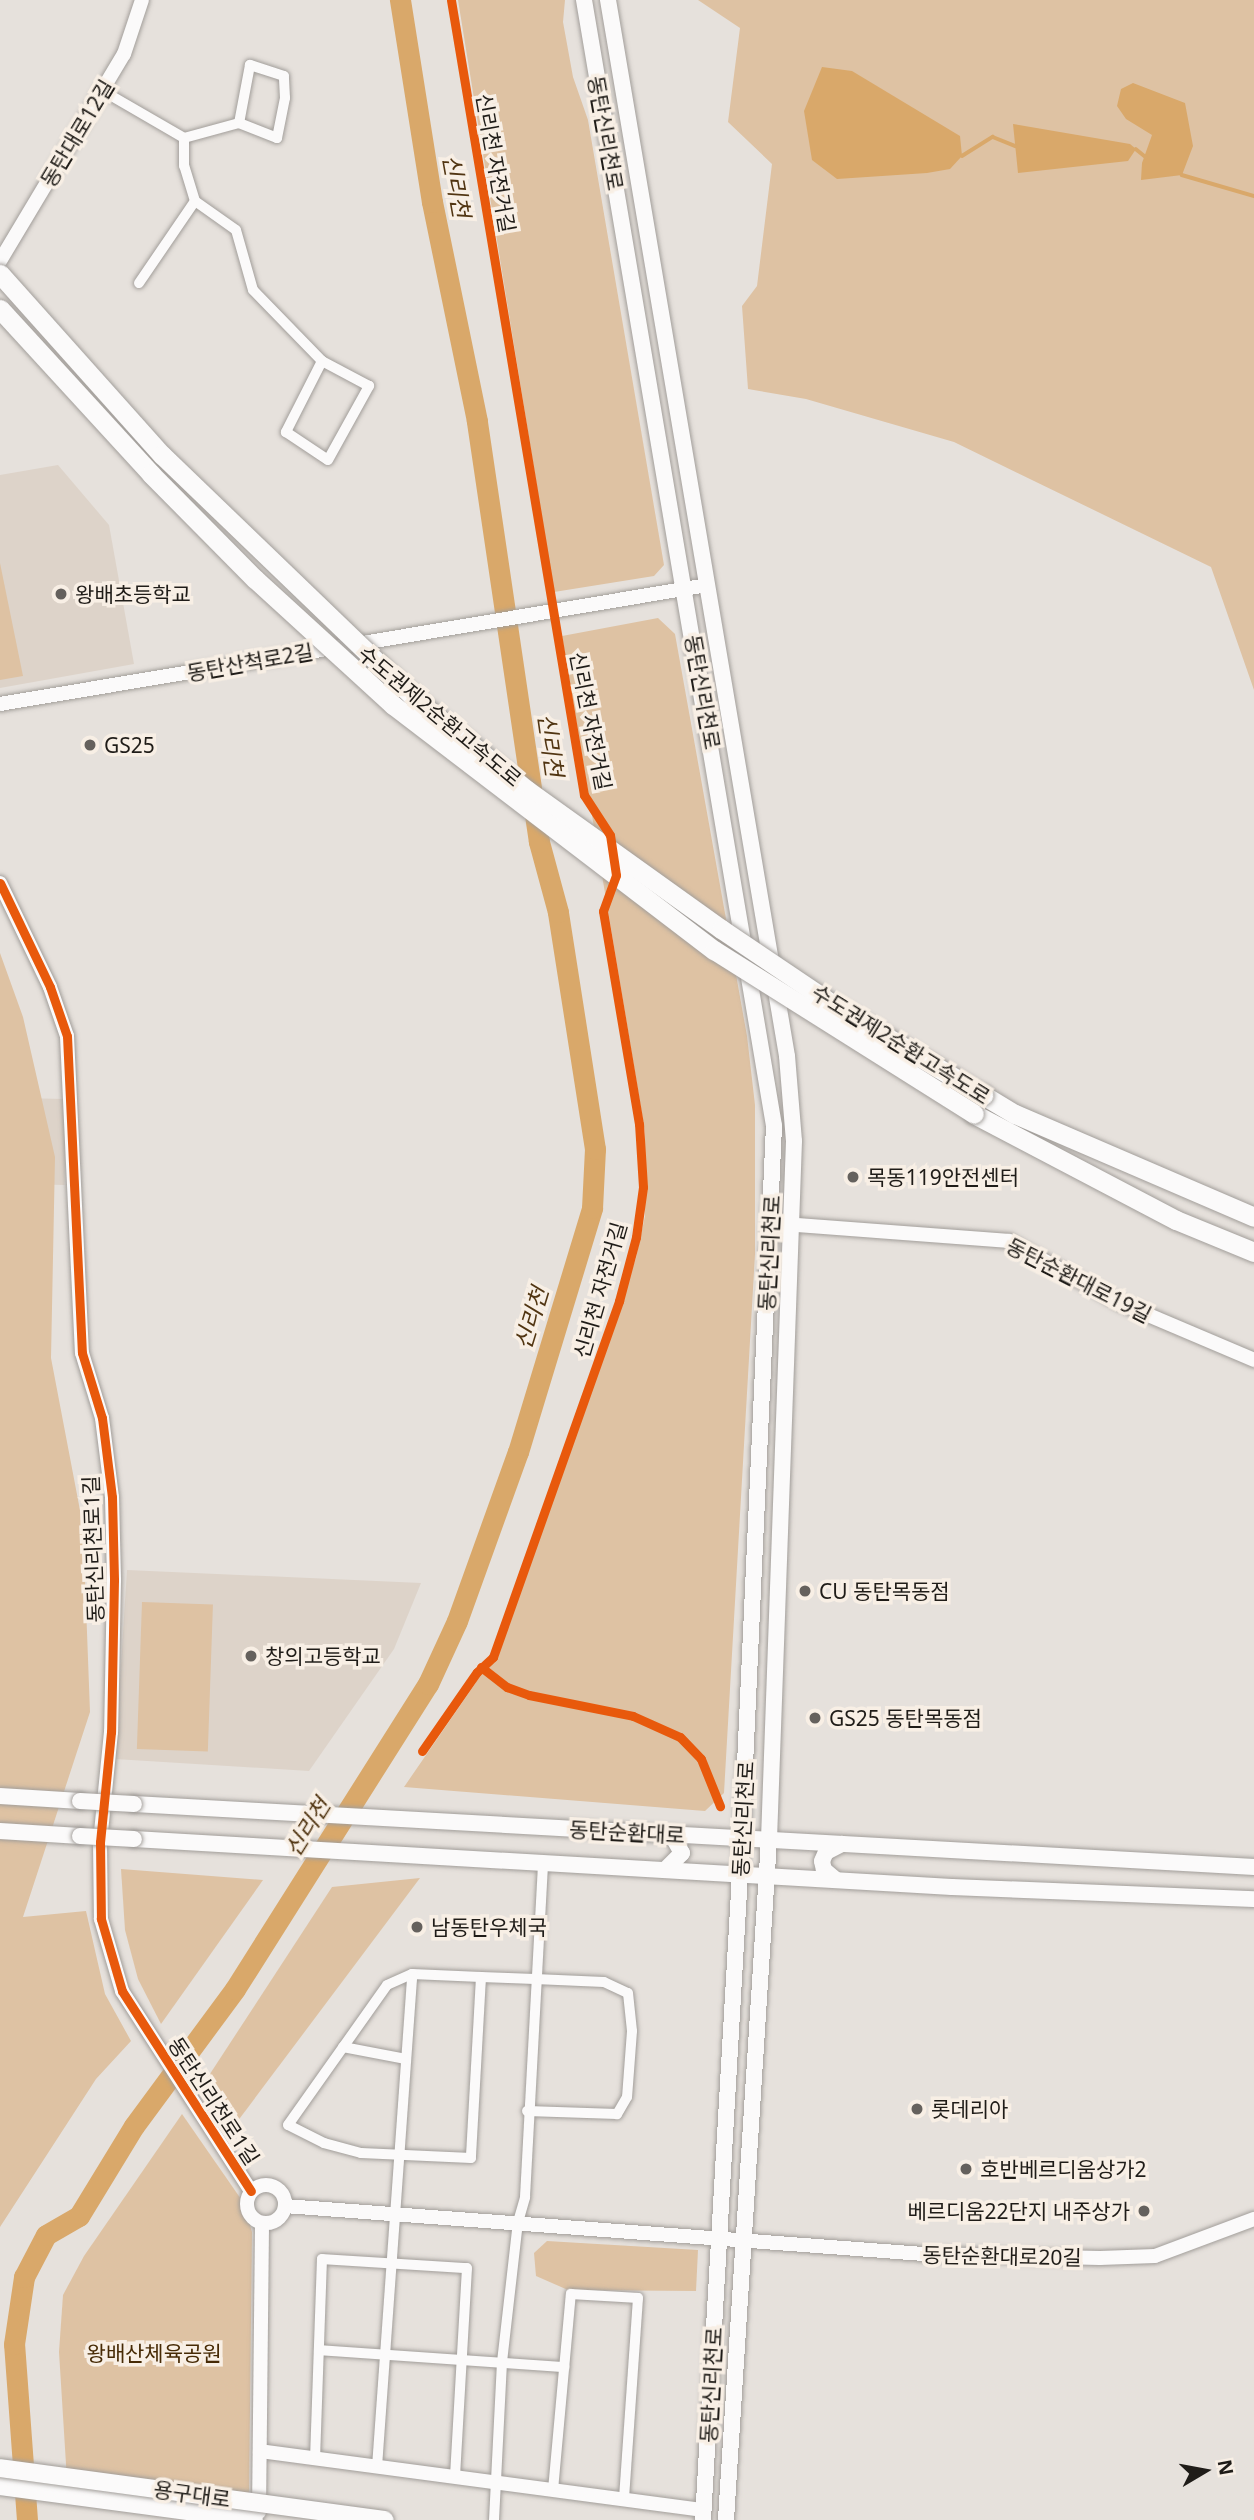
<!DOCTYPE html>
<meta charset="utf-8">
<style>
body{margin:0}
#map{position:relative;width:1254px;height:2520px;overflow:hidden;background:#e6e1dc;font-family:"Noto Sans","Noto Sans KR",sans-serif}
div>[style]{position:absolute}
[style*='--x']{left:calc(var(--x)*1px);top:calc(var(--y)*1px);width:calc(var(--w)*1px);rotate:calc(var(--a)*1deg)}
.built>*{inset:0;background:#ddd3c9;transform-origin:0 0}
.green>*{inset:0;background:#dec2a3;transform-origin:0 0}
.water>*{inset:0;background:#d9a86a}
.stream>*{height:3.5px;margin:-1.75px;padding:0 1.75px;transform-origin:1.75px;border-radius:1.75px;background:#d9a86a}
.river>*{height:21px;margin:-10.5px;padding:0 10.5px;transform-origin:10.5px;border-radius:10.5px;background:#d9a86a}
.roads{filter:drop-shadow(0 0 2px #a29e9a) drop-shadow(0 0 2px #a29e9a)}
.minor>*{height:10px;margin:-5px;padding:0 5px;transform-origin:5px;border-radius:5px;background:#fbfafa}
.tertiary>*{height:14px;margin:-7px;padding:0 7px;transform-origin:7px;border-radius:7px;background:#fbfafa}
.tertiary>.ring{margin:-7px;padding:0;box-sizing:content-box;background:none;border:14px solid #fbfafa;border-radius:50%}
.secondary>*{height:16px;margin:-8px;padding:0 8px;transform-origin:8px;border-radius:8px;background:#fbfafa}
.trunk>*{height:18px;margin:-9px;padding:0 9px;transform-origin:9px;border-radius:9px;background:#fbfafa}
.motorway>*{height:19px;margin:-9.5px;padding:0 9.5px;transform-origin:9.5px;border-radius:9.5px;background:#fbfafa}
.bridges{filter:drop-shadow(0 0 2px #a29e9a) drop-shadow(0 0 2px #a29e9a)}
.secondary-bridge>*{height:16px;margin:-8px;padding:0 8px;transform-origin:8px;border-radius:8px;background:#fbfafa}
.trunk-bridge>*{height:18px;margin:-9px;padding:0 9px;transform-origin:9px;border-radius:9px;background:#fbfafa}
.motorway-bridge>*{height:19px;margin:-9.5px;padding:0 9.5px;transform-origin:9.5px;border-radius:9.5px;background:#fbfafa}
.cycleway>*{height:9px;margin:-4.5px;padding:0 4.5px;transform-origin:4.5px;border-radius:4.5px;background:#e8590c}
.dots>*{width:19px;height:19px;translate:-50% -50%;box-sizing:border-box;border:4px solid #f8efe5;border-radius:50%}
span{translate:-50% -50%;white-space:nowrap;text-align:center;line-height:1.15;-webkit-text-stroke:7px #f8efe5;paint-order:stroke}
.street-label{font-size:21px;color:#1f1c18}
.poi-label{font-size:21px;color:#1f1c18}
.left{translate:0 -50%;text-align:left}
.right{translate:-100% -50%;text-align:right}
.park-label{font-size:21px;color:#462a05}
.water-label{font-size:23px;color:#513512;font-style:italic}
.north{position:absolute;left:1170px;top:2436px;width:70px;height:70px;-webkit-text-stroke:5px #f8efe5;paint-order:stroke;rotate:80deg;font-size:19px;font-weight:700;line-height:28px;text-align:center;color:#1f1c18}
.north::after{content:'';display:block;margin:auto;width:24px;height:32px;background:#1f1c18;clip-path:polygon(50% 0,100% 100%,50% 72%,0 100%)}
</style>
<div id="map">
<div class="built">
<i style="clip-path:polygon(58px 465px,109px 525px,134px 664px,0 688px,0 475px)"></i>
<i style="left:66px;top:1099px;width:86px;height:36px;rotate:91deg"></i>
<i style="clip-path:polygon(127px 1570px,421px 1583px,394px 1649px,309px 1771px,115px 1759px)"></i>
</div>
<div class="green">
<i style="clip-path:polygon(458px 0,565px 0,563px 22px,573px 77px,588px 120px,664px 565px,654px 576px,554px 592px)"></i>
<i style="clip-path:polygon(698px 0,1254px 0,1254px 690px,1211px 567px,954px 442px,806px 399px,748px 389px,742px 306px,757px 286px,772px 164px,728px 122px,740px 28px)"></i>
<i style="clip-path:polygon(0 563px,23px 676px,0 680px)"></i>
<i style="clip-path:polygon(658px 618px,675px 634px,747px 1036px,755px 1105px,755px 1254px,724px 1793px,705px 1811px,404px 1787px,475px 1684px,481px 1667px,498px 1651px,636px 1258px,645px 1216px,645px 1132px,562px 636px)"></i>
<i style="clip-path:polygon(0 953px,23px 1017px,55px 1157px,51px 1358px,83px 1526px,90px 1712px,23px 1917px,86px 1911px,105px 1994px,131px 2041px,96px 2079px,0 2227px)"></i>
<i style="left:142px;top:1602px;width:71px;height:147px;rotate:2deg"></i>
<i style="clip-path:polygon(121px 1869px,263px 1880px,161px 2024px,138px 1979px,125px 1930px)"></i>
<i style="clip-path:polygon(420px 1878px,234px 2126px,206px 2080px,332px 1887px)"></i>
<i style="clip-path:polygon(182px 2114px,243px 2202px,252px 2232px,249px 2498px,67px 2480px,59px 2352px,63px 2295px,84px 2256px)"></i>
<i style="clip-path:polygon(547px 2241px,698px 2250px,696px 2291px,568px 2290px,536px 2276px,534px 2253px)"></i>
</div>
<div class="water">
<i style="clip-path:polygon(822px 67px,852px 71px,960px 136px,962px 156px,950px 169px,927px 173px,837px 179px,812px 160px,804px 111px)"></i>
<i style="clip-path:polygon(1133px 83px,1185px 103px,1193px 146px,1182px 175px,1141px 180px,1142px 163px,1152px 135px,1126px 119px,1117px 106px,1121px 89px)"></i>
<i style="clip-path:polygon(1013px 124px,1130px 144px,1136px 149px,1128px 161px,1018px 173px)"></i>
</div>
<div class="stream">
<i style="--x:1136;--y:149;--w:13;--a:39"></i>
<i style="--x:962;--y:156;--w:36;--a:-32"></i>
<i style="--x:993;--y:137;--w:24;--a:22"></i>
<i style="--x:1182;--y:175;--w:75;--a:16.3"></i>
</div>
<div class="river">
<i style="--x:27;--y:2520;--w:176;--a:-94.2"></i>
<i style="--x:14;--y:2344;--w:68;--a:-81.5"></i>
<i style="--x:24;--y:2277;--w:47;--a:-62.4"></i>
<i style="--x:46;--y:2235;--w:38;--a:-30"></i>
<i style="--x:79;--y:2216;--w:105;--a:-58.6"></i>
<i style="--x:134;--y:2126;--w:170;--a:-53.6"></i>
<i style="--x:235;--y:1989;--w:361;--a:-57.7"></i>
<i style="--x:428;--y:1684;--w:69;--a:-65.3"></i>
<i style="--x:457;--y:1621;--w:180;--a:-70.2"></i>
<i style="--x:518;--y:1452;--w:255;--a:-73.1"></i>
<i style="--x:592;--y:1208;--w:59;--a:-87.1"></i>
<i style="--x:595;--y:1149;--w:240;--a:-98.9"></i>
<i style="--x:558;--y:912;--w:73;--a:-105.2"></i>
<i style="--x:539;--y:842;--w:426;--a:-98.4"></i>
<i style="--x:477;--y:421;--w:224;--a:-101.6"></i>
<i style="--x:432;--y:202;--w:205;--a:-99"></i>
</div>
<div class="roads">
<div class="minor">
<i style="--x:103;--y:91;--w:94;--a:30.1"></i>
<i style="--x:184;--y:138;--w:57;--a:-15.3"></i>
<i style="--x:239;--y:123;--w:41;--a:21.5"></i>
<i style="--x:277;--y:138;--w:41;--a:-78.7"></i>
<i style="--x:285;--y:98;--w:22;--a:-93"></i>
<i style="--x:284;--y:76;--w:36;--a:-162"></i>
<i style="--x:250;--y:65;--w:59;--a:100.7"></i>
<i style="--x:195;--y:201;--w:50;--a:35.3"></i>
<i style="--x:236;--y:230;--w:62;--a:74.2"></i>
<i style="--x:253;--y:290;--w:99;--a:45.8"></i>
<i style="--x:322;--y:361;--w:80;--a:116.9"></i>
<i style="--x:286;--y:432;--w:50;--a:33.7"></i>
<i style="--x:328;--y:460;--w:85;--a:-61"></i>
<i style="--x:369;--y:386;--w:53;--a:-152"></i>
<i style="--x:139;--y:283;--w:99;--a:-55.7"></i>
<i style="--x:195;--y:201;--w:37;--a:-107"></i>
<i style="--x:184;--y:166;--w:28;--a:-90"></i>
<i style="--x:481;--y:1977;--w:181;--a:93.2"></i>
<i style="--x:471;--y:2158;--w:110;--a:-177.4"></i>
<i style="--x:361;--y:2153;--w:38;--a:-165"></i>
<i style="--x:324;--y:2143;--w:40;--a:-153.4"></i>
<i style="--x:288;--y:2125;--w:171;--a:-54.7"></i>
<i style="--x:387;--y:1985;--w:27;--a:-24"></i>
<i style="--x:412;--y:1974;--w:69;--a:2.5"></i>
<i style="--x:481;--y:1977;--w:54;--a:2.1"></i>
<i style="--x:535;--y:1979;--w:69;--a:2.5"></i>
<i style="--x:604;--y:1982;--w:26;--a:25"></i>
<i style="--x:628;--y:1993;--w:38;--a:84"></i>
<i style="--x:632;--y:2031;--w:66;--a:94.3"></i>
<i style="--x:627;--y:2097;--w:20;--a:120"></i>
<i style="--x:617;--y:2114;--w:90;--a:-178.1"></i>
<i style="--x:343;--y:2047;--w:64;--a:10.8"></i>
<i style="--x:319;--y:2350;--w:246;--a:4"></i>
<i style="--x:315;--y:2459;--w:200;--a:-88"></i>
<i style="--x:322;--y:2259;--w:145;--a:3.6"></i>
<i style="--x:467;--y:2268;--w:209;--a:93.3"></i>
<i style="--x:377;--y:2467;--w:494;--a:-85.9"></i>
<i style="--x:553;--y:2490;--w:197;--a:-84.8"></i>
<i style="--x:571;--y:2294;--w:67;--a:3.4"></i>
<i style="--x:638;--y:2298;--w:202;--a:94"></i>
<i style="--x:494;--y:2520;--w:158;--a:-87.1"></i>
<i style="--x:502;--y:2362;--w:141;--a:-83.5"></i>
<i style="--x:518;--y:2222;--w:26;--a:-74"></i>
<i style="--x:525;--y:2197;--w:335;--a:-86.9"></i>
</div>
<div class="tertiary">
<i style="--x:0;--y:261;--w:241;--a:-59.1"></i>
<i style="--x:124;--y:54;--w:57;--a:-71.6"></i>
<i style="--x:0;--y:704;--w:717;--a:-9.55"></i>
<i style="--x:0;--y:883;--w:115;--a:64.3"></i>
<i style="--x:50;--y:987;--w:52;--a:70.9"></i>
<i style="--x:67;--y:1036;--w:317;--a:87.3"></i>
<i style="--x:82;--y:1353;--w:68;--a:72.9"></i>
<i style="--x:102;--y:1418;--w:80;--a:82.8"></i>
<i style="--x:112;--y:1497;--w:83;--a:88.6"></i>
<i style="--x:114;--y:1580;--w:152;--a:91.1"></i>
<i style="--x:111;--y:1732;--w:111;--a:95.7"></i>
<i style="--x:100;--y:1842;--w:77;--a:89.3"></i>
<i style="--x:101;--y:1919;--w:75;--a:73.7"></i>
<i style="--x:122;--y:1991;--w:238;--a:57.2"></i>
<i style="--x:771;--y:1223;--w:239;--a:4.3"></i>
<i style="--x:1009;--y:1241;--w:127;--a:29.2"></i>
<i style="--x:1120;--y:1303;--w:146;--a:23"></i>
<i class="ring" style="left:247px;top:2185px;width:24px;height:24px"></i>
<i style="--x:285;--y:2206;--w:641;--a:4.3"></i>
<i style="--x:924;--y:2254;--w:176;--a:1.3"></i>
<i style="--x:1100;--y:2258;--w:55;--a:-2.1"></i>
<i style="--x:1155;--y:2256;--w:106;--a:-20.5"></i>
<i style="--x:260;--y:2451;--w:448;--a:7.6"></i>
<i style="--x:259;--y:2512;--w:289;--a:-89.4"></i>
</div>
<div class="secondary">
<i style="--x:584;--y:0;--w:1142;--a:80.42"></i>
<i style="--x:774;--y:1126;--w:749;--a:92.6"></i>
<i style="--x:740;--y:1874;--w:647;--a:93.28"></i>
<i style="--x:608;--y:0;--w:1071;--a:80.38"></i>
<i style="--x:787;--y:1056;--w:85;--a:85.3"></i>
<i style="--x:794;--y:1141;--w:699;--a:92.05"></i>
<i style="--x:769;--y:1840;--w:681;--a:93.62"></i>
<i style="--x:0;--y:1796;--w:80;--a:3.6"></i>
<i style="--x:134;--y:1804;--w:1122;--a:3.22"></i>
<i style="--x:0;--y:1831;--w:80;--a:3.6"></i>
<i style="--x:134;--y:1839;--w:819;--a:3.36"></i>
<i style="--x:952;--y:1887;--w:302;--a:2.3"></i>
<i style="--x:665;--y:1870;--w:24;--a:-45"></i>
<i style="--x:682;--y:1853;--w:22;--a:-120"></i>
<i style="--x:836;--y:1880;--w:16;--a:-140"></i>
<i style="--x:824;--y:1870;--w:9;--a:-103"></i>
<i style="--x:822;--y:1861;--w:10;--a:-66"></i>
<i style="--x:826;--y:1852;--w:18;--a:-27"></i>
</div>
<div class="trunk">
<i style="--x:0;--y:2486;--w:256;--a:7.6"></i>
</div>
<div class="motorway">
<i style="--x:983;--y:1095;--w:37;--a:31"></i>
<i style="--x:1015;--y:1114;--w:260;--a:23.3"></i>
<i style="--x:974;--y:1114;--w:228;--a:27.7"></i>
<i style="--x:1176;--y:1220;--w:84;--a:22.3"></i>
</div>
</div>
<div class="bridges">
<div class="secondary-bridge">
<i style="--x:80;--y:1801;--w:54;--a:3.2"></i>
<i style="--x:80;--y:1836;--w:54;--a:3.2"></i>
</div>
<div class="trunk-bridge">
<i style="--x:0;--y:2468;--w:388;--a:7.7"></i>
</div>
<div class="motorway-bridge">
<i style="--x:0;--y:274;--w:243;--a:48.2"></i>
<i style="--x:162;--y:455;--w:358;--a:43.9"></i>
<i style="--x:420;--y:703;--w:138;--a:39.1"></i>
<i style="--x:527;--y:790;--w:239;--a:35.6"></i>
<i style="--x:721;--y:929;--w:138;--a:34"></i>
<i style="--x:835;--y:1006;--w:173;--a:31"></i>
<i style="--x:0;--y:309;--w:224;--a:47.5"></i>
<i style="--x:151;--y:474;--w:148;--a:45.3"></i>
<i style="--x:255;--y:579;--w:187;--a:42.4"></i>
<i style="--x:393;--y:705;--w:404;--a:37.4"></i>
<i style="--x:714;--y:950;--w:307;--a:32.2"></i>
</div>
</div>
<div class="cycleway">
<i style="--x:0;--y:883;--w:115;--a:64.3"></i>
<i style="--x:50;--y:987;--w:52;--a:70.9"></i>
<i style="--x:67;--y:1036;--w:317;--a:87.3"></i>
<i style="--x:82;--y:1353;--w:68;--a:72.9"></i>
<i style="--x:102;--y:1418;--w:80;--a:82.8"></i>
<i style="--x:112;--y:1497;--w:83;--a:88.6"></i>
<i style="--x:114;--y:1580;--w:152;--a:91.1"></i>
<i style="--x:111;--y:1732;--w:111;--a:95.7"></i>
<i style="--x:100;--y:1842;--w:77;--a:89.3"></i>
<i style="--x:101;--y:1919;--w:75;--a:73.7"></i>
<i style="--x:122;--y:1991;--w:238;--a:57.2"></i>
<i style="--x:481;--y:1667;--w:33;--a:38"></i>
<i style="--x:507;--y:1687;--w:23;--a:20"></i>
<i style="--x:529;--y:1695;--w:106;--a:11.4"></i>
<i style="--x:633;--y:1716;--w:51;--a:24.1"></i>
<i style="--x:680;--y:1737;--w:30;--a:46"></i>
<i style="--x:701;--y:1759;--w:51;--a:68"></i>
<i style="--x:422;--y:1751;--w:96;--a:-55.2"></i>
<i style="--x:477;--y:1672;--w:22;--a:-43"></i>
<i style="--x:493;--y:1657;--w:378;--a:-70.5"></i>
<i style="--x:619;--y:1301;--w:66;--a:-75.1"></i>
<i style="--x:636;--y:1237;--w:50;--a:-82"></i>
<i style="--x:643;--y:1187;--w:63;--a:-93.6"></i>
<i style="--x:639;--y:1124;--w:216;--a:-99.6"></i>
<i style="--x:603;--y:911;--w:38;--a:-70"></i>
<i style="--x:616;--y:875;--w:40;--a:-98.5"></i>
<i style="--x:610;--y:835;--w:48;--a:-123"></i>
<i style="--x:584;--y:795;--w:806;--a:-99.5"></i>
</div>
<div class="dots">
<i style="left:61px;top:594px;background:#65615d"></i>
<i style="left:90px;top:745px;background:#65615d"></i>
<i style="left:853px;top:1177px;background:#65615d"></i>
<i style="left:805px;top:1591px;background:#65615d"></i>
<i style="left:251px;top:1656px;background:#65615d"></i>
<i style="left:815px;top:1718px;background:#65615d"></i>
<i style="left:417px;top:1927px;background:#65615d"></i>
<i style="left:917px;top:2109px;background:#65615d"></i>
<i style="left:966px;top:2169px;background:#65615d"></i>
<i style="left:1144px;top:2211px;background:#65615d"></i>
</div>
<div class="street-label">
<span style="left:77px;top:133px;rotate:-59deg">동탄대로12길</span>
<span style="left:606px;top:133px;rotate:80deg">동탄신리천로</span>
<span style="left:496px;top:163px;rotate:80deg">신리천 자전거길</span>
<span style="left:250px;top:662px;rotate:-10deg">동탄산척로2길</span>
<span style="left:703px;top:692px;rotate:80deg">동탄신리천로</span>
<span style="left:440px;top:716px;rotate:40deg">수도권제2순환고속도로</span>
<span style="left:591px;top:721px;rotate:79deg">신리천 자전거길</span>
<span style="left:901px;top:1044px;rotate:32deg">수도권제2순환고속도로</span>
<span style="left:769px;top:1253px;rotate:-87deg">동탄신리천로</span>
<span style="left:1079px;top:1280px;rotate:27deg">동탄순환대로19길</span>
<span style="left:600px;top:1290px;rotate:-74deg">신리천 자전거길</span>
<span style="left:93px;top:1549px;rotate:-92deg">동탄신리천로1길</span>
<span style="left:743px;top:1819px;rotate:-87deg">동탄신리천로</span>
<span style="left:627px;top:1832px;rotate:3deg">동탄순환대로</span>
<span style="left:214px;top:2101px;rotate:57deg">동탄신리천로1길</span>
<span style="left:1002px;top:2256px;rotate:1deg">동탄순환대로20길</span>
<span style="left:711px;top:2385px;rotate:-87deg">동탄신리천로</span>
<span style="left:192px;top:2494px;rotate:8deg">용구대로</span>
</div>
<div class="poi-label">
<span class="left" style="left:75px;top:594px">왕배초등학교</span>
<span class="left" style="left:104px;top:745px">GS25</span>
<span class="left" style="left:867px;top:1177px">목동119안전센터</span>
<span class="left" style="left:819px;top:1591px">CU 동탄목동점</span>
<span class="left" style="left:265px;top:1656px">창의고등학교</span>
<span class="left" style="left:829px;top:1718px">GS25 동탄목동점</span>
<span class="left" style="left:431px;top:1927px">남동탄우체국</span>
<span class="left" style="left:931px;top:2109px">롯데리아</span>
<span class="left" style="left:980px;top:2169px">호반베르디움상가2</span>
<span class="right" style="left:1130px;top:2211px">베르디움22단지 내주상가</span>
</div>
<div class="park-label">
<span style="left:154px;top:2353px">왕배산체육공원</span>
</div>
<div class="water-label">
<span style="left:457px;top:186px;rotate:80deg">신리천</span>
<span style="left:551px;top:745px;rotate:82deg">신리천</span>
<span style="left:531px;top:1318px;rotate:-73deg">신리천</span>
<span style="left:307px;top:1827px;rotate:-58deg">신리천</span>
</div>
<div class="north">N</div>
</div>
